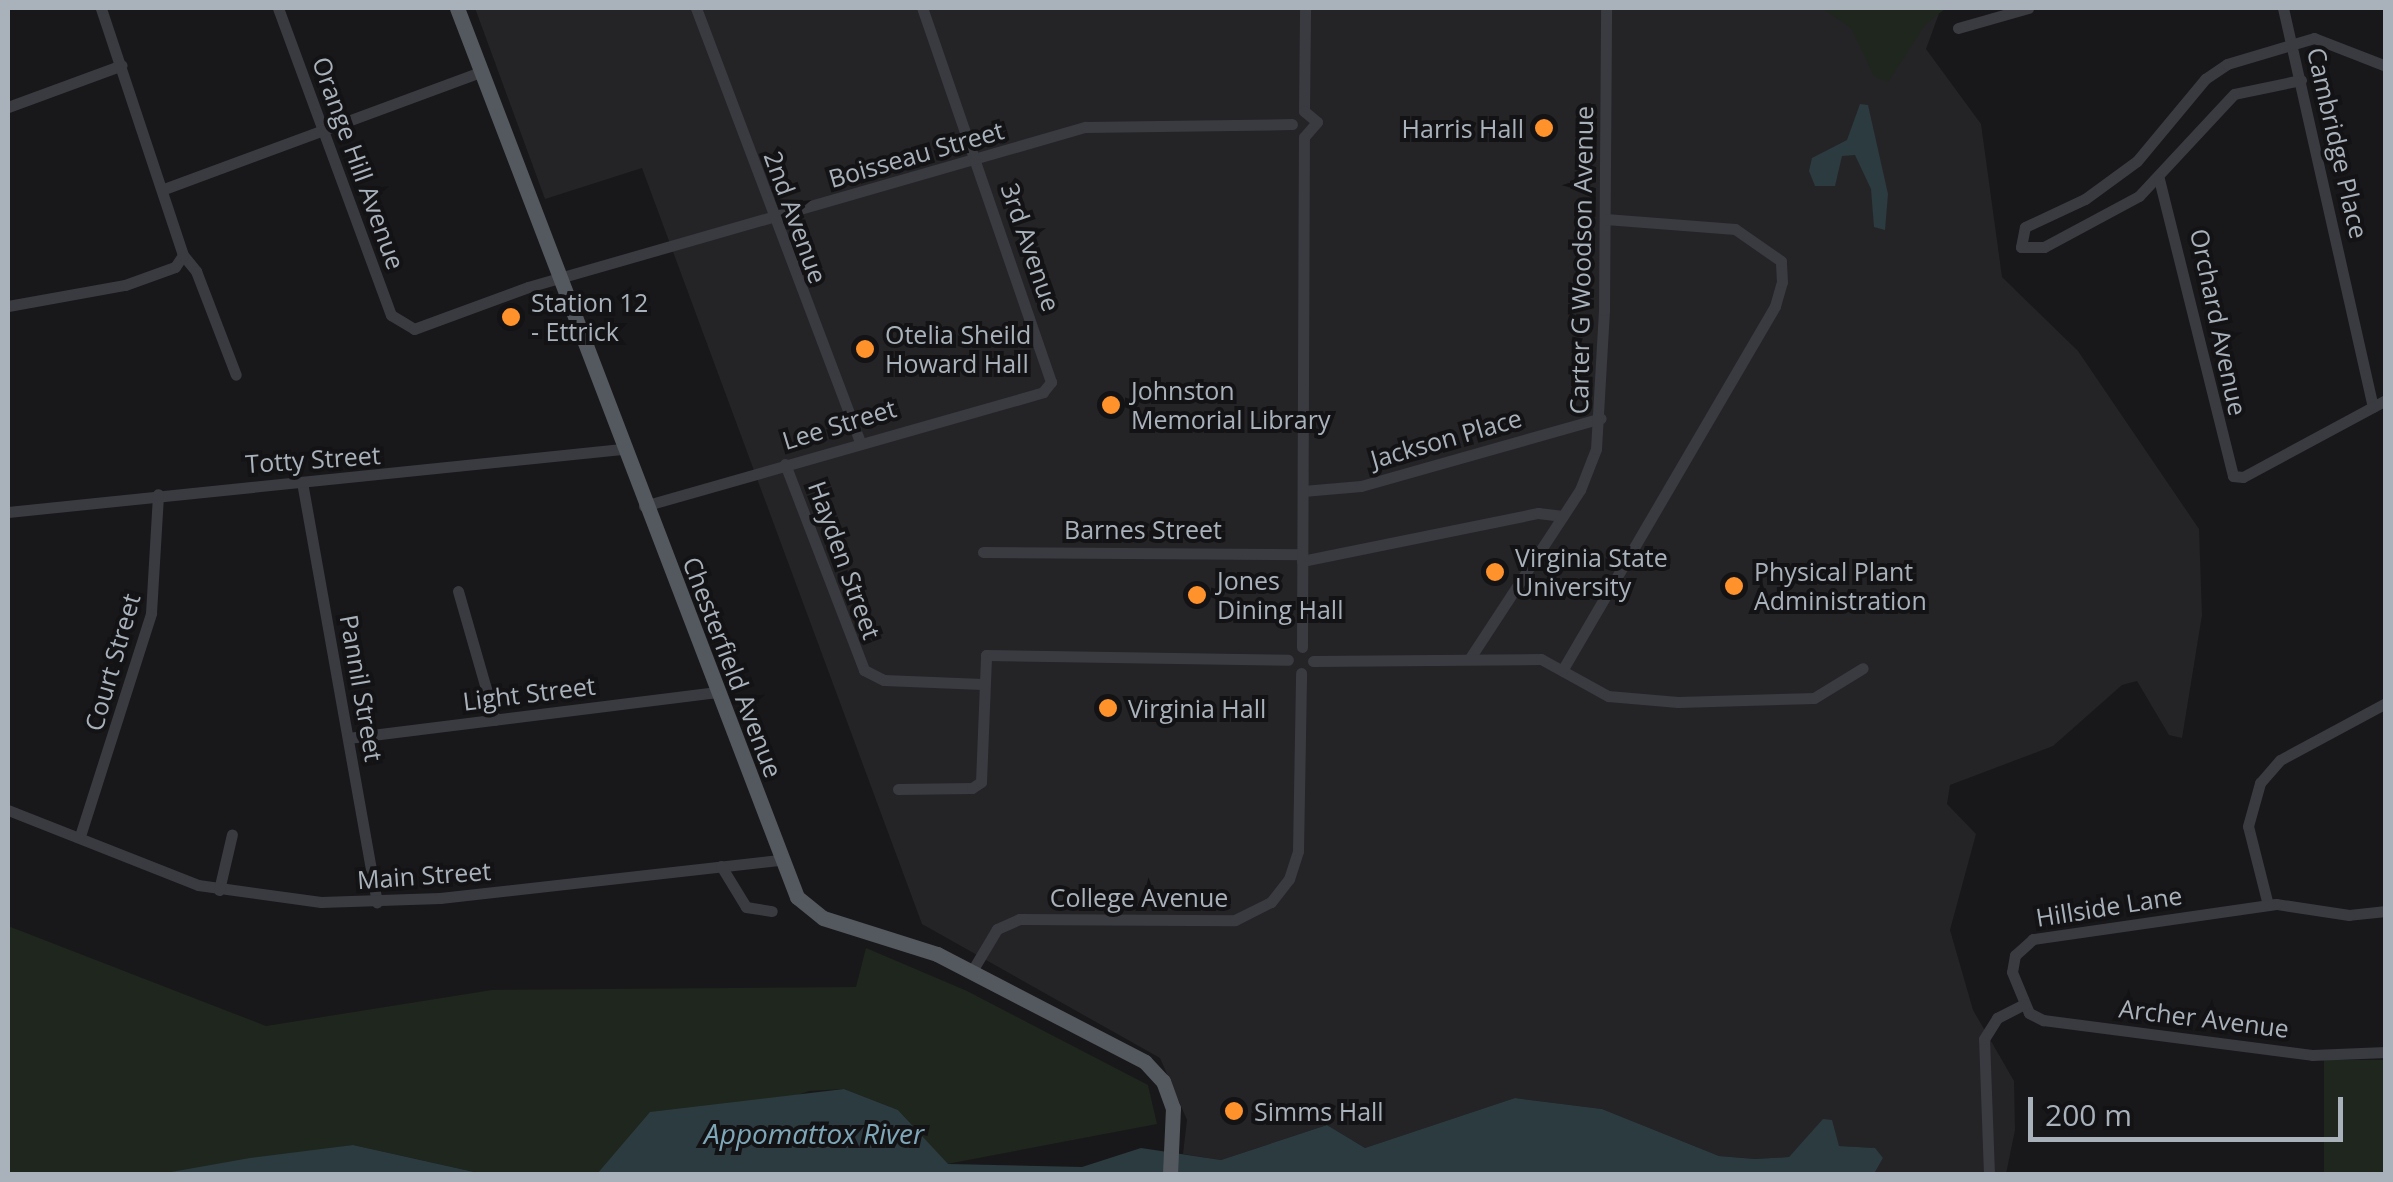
<!DOCTYPE html>
<style>
body{margin:0}
#map{position:relative;width:2393px;height:1182px;overflow:hidden;background:#18181a;font-family:"Open Sans",sans-serif}
div>[style]{position:absolute}
[style*='--x']{left:calc(var(--x)*1px);top:calc(var(--y)*1px);width:calc(var(--w)*1px);rotate:calc(var(--a)*1deg)}
.built>*{inset:0;background:#242427}
.green>*{inset:0;background:#1e261d;transform-origin:0 0}
.water>*{inset:0;background:#2c3b40}
.minor>*{height:11px;margin:-5.5px;padding:0 5.5px;transform-origin:5.5px;border-radius:5.5px;background:#393b40}
.major>*{height:15px;margin:-7.5px;padding:0 7.5px;transform-origin:7.5px;border-radius:7.5px;background:#54595f}
.dots>*{width:28px;height:28px;translate:-50% -50%;box-sizing:border-box;border:5px solid #131315;border-radius:50%}
span{translate:-50% -50%;white-space:nowrap;text-align:center;line-height:1.15;-webkit-text-stroke:8px #131315;paint-order:stroke}
.poi-label{font-size:25px;color:#a9b2bb}
.right{translate:-100% -50%;text-align:right}
.left{translate:0 -50%;text-align:left}
.street-label{font-size:25px;color:#a9b2bb}
.water-label{font-size:28px;color:#7ea8b9;font-style:italic}
.frame{position:absolute;inset:0;border:10px solid #a9b2bb;pointer-events:none}
.scale{position:absolute;left:2028px;top:1097px;width:315px;height:45px;box-sizing:border-box;border:5px solid #a9b2bb;border-top:0;padding-left:12px;font-size:30px;line-height:35px;white-space:nowrap;color:#a9b2bb;-webkit-text-stroke:8px #131315;paint-order:stroke}
</style>
<div id="map">
<div class="built">
<i style="clip-path:polygon(475px 8px,1941px 8px,1926px 49px,1981px 124px,2002px 277px,2078px 351px,2199px 529px,2202px 615px,2182px 738px,2169px 735px,2137px 681px,2122px 685px,2053px 746px,1950px 785px,1947px 804px,1976px 834px,1950px 930px,1973px 1010px,2014px 1081px,2015px 1130px,2006px 1174px,1874px 1174px,1883px 1158px,1874px 1148px,1839px 1146px,1824px 1119px,1789px 1157px,1755px 1159px,1719px 1156px,1602px 1109px,1515px 1098px,1365px 1148px,1327px 1125px,1221px 1160px,1183px 1154px,1187px 1120px,1160px 1058px,922px 924px,642px 168px,545px 199px)"></i>
</div>
<div class="green">
<i style="clip-path:polygon(1822px 8px,1946px 8px,1925px 25px,1888px 82px,1874px 76px,1851px 28px)"></i>
<i style="clip-path:polygon(8px 926px,266px 1026px,492px 990px,856px 987px,866px 948px,967px 991px,1148px 1085px,1157px 1124px,947px 1164px,898px 1110px,844px 1089px,809px 1091px,611px 1161px,597px 1174px,483px 1174px,353px 1145px,160px 1174px,8px 1174px)"></i>
<i style="left:2385px;top:1060px;width:114px;height:61px;rotate:90deg"></i>
</div>
<div class="water">
<i style="clip-path:polygon(1860px 104px,1868px 105px,1888px 194px,1885px 230px,1874px 227px,1871px 189px,1855px 155px,1842px 156px,1835px 186px,1815px 186px,1809px 171px,1812px 158px,1847px 140px)"></i>
<i style="clip-path:polygon(844px 1089px,898px 1110px,948px 1164px,1082px 1167px,1141px 1148px,1221px 1160px,1327px 1125px,1365px 1148px,1515px 1098px,1602px 1109px,1719px 1156px,1755px 1159px,1789px 1157px,1823px 1119px,1832px 1120px,1839px 1146px,1875px 1148px,1883px 1158px,1874px 1174px,597px 1174px,650px 1112px)"></i>
<i style="clip-path:polygon(353px 1145px,483px 1174px,160px 1174px,250px 1158px)"></i>
</div>
<div class="minor">
<i style="--x:278;--y:8;--w:327;--a:69.8"></i>
<i style="--x:391;--y:315;--w:27;--a:31"></i>
<i style="--x:414;--y:329;--w:121;--a:-20.2"></i>
<i style="--x:528;--y:287;--w:580;--a:-16.03"></i>
<i style="--x:1085;--y:127;--w:207;--a:-0.8"></i>
<i style="--x:696;--y:8;--w:462;--a:69.3"></i>
<i style="--x:2283;--y:8;--w:409;--a:77.3"></i>
<i style="--x:1958;--y:28;--w:73;--a:-15.9"></i>
<i style="--x:2301;--y:80;--w:68;--a:168.2"></i>
<i style="--x:2234;--y:94;--w:139;--a:133"></i>
<i style="--x:2139;--y:196;--w:108;--a:151.8"></i>
<i style="--x:2044;--y:247;--w:23;--a:180"></i>
<i style="--x:2021;--y:247;--w:20;--a:-79"></i>
<i style="--x:2025;--y:227;--w:66;--a:-25"></i>
<i style="--x:2085;--y:199;--w:64;--a:-36.2"></i>
<i style="--x:2137;--y:161;--w:107;--a:-50.3"></i>
<i style="--x:2205;--y:79;--w:27;--a:-34"></i>
<i style="--x:2227;--y:64;--w:91;--a:-16.6"></i>
<i style="--x:2314;--y:38;--w:77;--a:21.3"></i>
<i style="--x:8;--y:107;--w:121;--a:-20.2"></i>
<i style="--x:1304;--y:111;--w:103;--a:-89.4"></i>
<i style="--x:1304;--y:137;--w:20;--a:-49"></i>
<i style="--x:1317;--y:122;--w:17;--a:-140"></i>
<i style="--x:2159;--y:179;--w:306;--a:76"></i>
<i style="--x:2233;--y:476;--w:10;--a:6"></i>
<i style="--x:2243;--y:477;--w:162;--a:-28.3"></i>
<i style="--x:164;--y:189;--w:337;--a:-20.3"></i>
<i style="--x:183;--y:255;--w:21;--a:51"></i>
<i style="--x:196;--y:271;--w:111;--a:69"></i>
<i style="--x:8;--y:306;--w:119;--a:-10.2"></i>
<i style="--x:125;--y:285;--w:53;--a:-19.8"></i>
<i style="--x:175;--y:267;--w:14;--a:-56"></i>
<i style="--x:183;--y:255;--w:260;--a:-108.4"></i>
<i style="--x:785;--y:464;--w:221;--a:69"></i>
<i style="--x:864;--y:670;--w:22;--a:27"></i>
<i style="--x:884;--y:680;--w:98;--a:2.3"></i>
<i style="--x:302;--y:482;--w:427;--a:79.9"></i>
<i style="--x:1303;--y:491;--w:58;--a:-4.9"></i>
<i style="--x:1361;--y:486;--w:249;--a:-15.8"></i>
<i style="--x:644;--y:506;--w:415;--a:-15.9"></i>
<i style="--x:1043;--y:392;--w:13;--a:-51"></i>
<i style="--x:1051;--y:382;--w:396;--a:-109"></i>
<i style="--x:8;--y:512;--w:617;--a:-5.86"></i>
<i style="--x:983;--y:552;--w:319;--a:0.4"></i>
<i style="--x:1302;--y:561;--w:241;--a:-11.5"></i>
<i style="--x:1538;--y:513;--w:25;--a:7"></i>
<i style="--x:458;--y:591;--w:134;--a:74"></i>
<i style="--x:1302;--y:647;--w:510;--a:-89.78"></i>
<i style="--x:1470;--y:658;--w:201;--a:-56.8"></i>
<i style="--x:1580;--y:490;--w:44;--a:-68.7"></i>
<i style="--x:1596;--y:449;--w:139;--a:-86.7"></i>
<i style="--x:1604;--y:310;--w:302;--a:-89.6"></i>
<i style="--x:1313;--y:661;--w:228;--a:-0.5"></i>
<i style="--x:1541;--y:659;--w:77;--a:28.9"></i>
<i style="--x:1608;--y:696;--w:70;--a:4.9"></i>
<i style="--x:1678;--y:702;--w:136;--a:-1.7"></i>
<i style="--x:1814;--y:698;--w:57;--a:-31.5"></i>
<i style="--x:1563;--y:669;--w:420;--a:-59.7"></i>
<i style="--x:1775;--y:306;--w:25;--a:-74"></i>
<i style="--x:1782;--y:282;--w:21;--a:-93"></i>
<i style="--x:1781;--y:261;--w:56;--a:-145.2"></i>
<i style="--x:1735;--y:229;--w:130;--a:-175.6"></i>
<i style="--x:348;--y:738;--w:370;--a:-7.1"></i>
<i style="--x:898;--y:789;--w:74;--a:-0.8"></i>
<i style="--x:972;--y:788;--w:11;--a:-34"></i>
<i style="--x:981;--y:782;--w:127;--a:-87.7"></i>
<i style="--x:986;--y:655;--w:302;--a:0.9"></i>
<i style="--x:8;--y:810;--w:204;--a:21.5"></i>
<i style="--x:198;--y:885;--w:124;--a:7.9"></i>
<i style="--x:321;--y:902;--w:119;--a:-1.9"></i>
<i style="--x:440;--y:898;--w:343;--a:-6.4"></i>
<i style="--x:80;--y:836;--w:234;--a:-72.3"></i>
<i style="--x:151;--y:613;--w:119;--a:-86.6"></i>
<i style="--x:721;--y:866;--w:48;--a:58.6"></i>
<i style="--x:746;--y:907;--w:26;--a:9"></i>
<i style="--x:219;--y:890;--w:57;--a:-76.9"></i>
<i style="--x:2268;--y:905;--w:81;--a:-104.2"></i>
<i style="--x:2248;--y:826;--w:45;--a:-74.4"></i>
<i style="--x:2260;--y:783;--w:30;--a:-49"></i>
<i style="--x:2280;--y:760;--w:120;--a:-28.3"></i>
<i style="--x:2386;--y:911;--w:37;--a:174"></i>
<i style="--x:2349;--y:915;--w:74;--a:-171.4"></i>
<i style="--x:2276;--y:904;--w:246;--a:171.8"></i>
<i style="--x:2033;--y:939;--w:24;--a:138"></i>
<i style="--x:2015;--y:955;--w:17;--a:100"></i>
<i style="--x:2012;--y:972;--w:44;--a:67.5"></i>
<i style="--x:2029;--y:1013;--w:16;--a:27"></i>
<i style="--x:2043;--y:1020;--w:271;--a:7.4"></i>
<i style="--x:2312;--y:1055;--w:74;--a:-2.3"></i>
<i style="--x:972;--y:971;--w:49;--a:-59.2"></i>
<i style="--x:997;--y:929;--w:24;--a:-24"></i>
<i style="--x:1019;--y:919;--w:216;--a:0.3"></i>
<i style="--x:1235;--y:920;--w:40;--a:-26.6"></i>
<i style="--x:1271;--y:902;--w:29;--a:-52"></i>
<i style="--x:1289;--y:879;--w:29;--a:-72"></i>
<i style="--x:1298;--y:851;--w:178;--a:-89"></i>
<i style="--x:1989;--y:1174;--w:135;--a:-92.1"></i>
<i style="--x:1984;--y:1039;--w:25;--a:-58"></i>
<i style="--x:1997;--y:1018;--w:31;--a:-27"></i>
</div>
<div class="major">
<i style="--x:457;--y:8;--w:952;--a:69.07"></i>
<i style="--x:797;--y:897;--w:33;--a:39"></i>
<i style="--x:823;--y:918;--w:120;--a:17.5"></i>
<i style="--x:937;--y:954;--w:234;--a:27.4"></i>
<i style="--x:1145;--y:1062;--w:26;--a:47"></i>
<i style="--x:1163;--y:1081;--w:29;--a:70"></i>
<i style="--x:1173;--y:1108;--w:66;--a:92.6"></i>
</div>
<div class="dots">
<i style="left:1544px;top:128px;background:#ff922b"></i>
<i style="left:511px;top:317px;background:#ff922b"></i>
<i style="left:865px;top:349px;background:#ff922b"></i>
<i style="left:1111px;top:405px;background:#ff922b"></i>
<i style="left:1495px;top:572px;background:#ff922b"></i>
<i style="left:1734px;top:586px;background:#ff922b"></i>
<i style="left:1197px;top:595px;background:#ff922b"></i>
<i style="left:1108px;top:708px;background:#ff922b"></i>
<i style="left:1234px;top:1111px;background:#ff922b"></i>
</div>
<div class="poi-label">
<span class="right" style="left:1524px;top:128px">Harris Hall</span>
<span class="left" style="left:531px;top:317px">Station 12<br>- Ettrick</span>
<span class="left" style="left:885px;top:349px">Otelia Sheild<br>Howard Hall</span>
<span class="left" style="left:1131px;top:405px">Johnston<br>Memorial Library</span>
<span class="left" style="left:1515px;top:572px">Virginia State<br>University</span>
<span class="left" style="left:1754px;top:586px">Physical Plant<br>Administration</span>
<span class="left" style="left:1217px;top:595px">Jones<br>Dining Hall</span>
<span class="left" style="left:1128px;top:708px">Virginia Hall</span>
<span class="left" style="left:1254px;top:1111px">Simms Hall</span>
</div>
<div class="street-label">
<span style="left:2338px;top:143px;rotate:77deg">Cambridge Place</span>
<span style="left:916px;top:154px;rotate:-16deg">Boisseau Street</span>
<span style="left:359px;top:163px;rotate:70deg">Orange Hill Avenue</span>
<span style="left:796px;top:217px;rotate:70deg">2nd Avenue</span>
<span style="left:1031px;top:247px;rotate:71deg">3rd Avenue</span>
<span style="left:1581px;top:260px;rotate:-89deg">Carter G Woodson Avenue</span>
<span style="left:2219px;top:322px;rotate:78deg">Orchard Avenue</span>
<span style="left:839px;top:424px;rotate:-17deg">Lee Street</span>
<span style="left:1446px;top:438px;rotate:-16deg">Jackson Place</span>
<span style="left:313px;top:459px;rotate:-4deg">Totty Street</span>
<span style="left:1143px;top:529px">Barnes Street</span>
<span style="left:845px;top:560px;rotate:70deg">Hayden Street</span>
<span style="left:112px;top:662px;rotate:-74deg">Court Street</span>
<span style="left:733px;top:667px;rotate:69deg">Chesterfield Avenue</span>
<span style="left:362px;top:688px;rotate:80deg">Pannil Street</span>
<span style="left:529px;top:693px;rotate:-7deg">Light Street</span>
<span style="left:424px;top:875px;rotate:-4deg">Main Street</span>
<span style="left:1139px;top:897px">College Avenue</span>
<span style="left:2109px;top:906px;rotate:-9deg">Hillside Lane</span>
<span style="left:2204px;top:1018px;rotate:7deg">Archer Avenue</span>
</div>
<div class="water-label">
<span style="left:814px;top:1133px">Appomattox River</span>
</div>
<div class="frame"></div>
<div class="scale">200 m</div>
</div>
